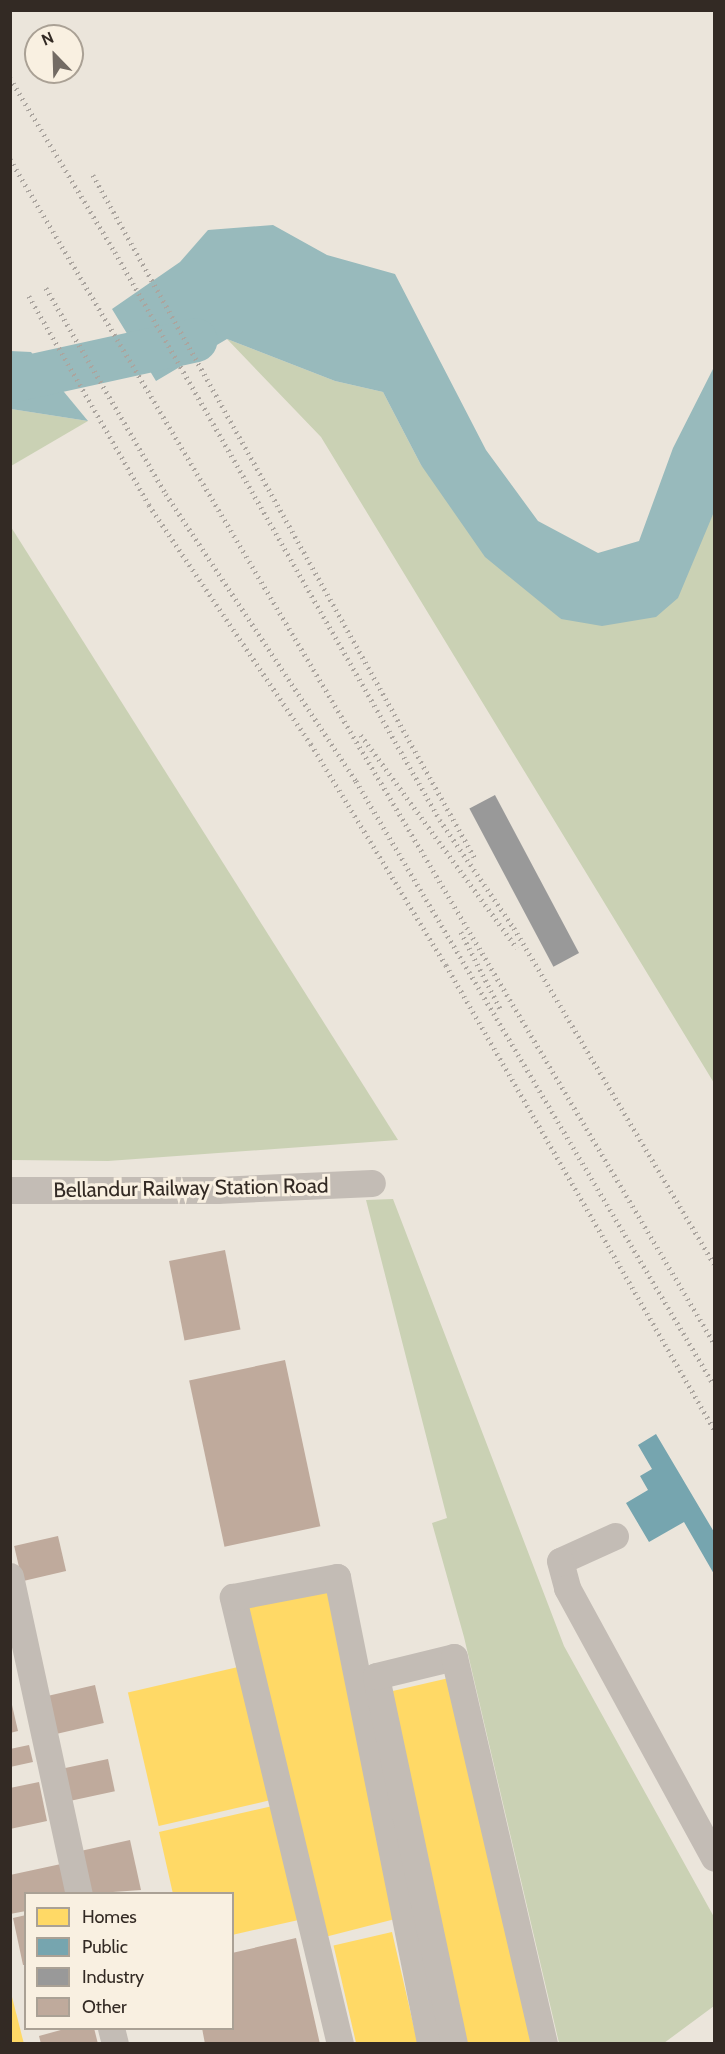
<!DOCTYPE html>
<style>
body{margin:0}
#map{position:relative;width:725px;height:2054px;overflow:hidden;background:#ebe5db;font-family:Cabin,sans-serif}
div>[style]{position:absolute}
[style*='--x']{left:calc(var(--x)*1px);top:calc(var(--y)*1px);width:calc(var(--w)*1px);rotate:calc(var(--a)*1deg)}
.green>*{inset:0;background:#cad1b4}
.water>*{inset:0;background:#98babc}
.homes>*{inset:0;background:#ffd966;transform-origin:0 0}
.public>*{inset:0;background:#76a5af}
.industry>*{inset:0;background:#999;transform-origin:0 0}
.river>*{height:44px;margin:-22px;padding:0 22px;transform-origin:22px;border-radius:22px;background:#98babc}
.building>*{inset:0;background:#bfaa9c;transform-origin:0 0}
.minor>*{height:27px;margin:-13.5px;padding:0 13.5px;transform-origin:13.5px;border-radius:13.5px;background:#c3bcb5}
.rail>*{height:4.5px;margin-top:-2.25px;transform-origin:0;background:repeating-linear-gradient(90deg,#aba59f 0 1.5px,transparent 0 6px)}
span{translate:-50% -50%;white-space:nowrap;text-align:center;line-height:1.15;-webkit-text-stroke:6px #f9f0e1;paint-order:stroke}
.street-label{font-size:21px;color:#332a24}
.frame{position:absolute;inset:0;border:12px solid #332a24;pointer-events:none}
.legend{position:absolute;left:24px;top:1892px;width:210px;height:138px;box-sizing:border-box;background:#f9f0e1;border:2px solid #aaa195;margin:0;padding:8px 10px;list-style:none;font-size:18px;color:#332a24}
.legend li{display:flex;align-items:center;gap:12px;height:30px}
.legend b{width:30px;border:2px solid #aaa195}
.north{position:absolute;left:24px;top:24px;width:60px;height:60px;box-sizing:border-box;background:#f9f0e1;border:2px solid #aaa195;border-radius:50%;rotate:337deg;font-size:16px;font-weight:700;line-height:24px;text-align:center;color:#332a24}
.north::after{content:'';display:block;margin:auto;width:21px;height:27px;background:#736b64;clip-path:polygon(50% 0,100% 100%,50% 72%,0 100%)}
</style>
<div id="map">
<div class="green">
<i style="clip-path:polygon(227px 339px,335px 381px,383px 392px,421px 465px,561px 619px,704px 532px,714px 512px,714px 1083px,321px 437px)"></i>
<i style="clip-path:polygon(11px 409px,88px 421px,11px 466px)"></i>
<i style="clip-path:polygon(10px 527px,11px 527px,398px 1140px,108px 1161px,11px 1160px)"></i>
<i style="clip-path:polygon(393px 1199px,564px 1646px,714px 1917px,714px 2006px,664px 2043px,559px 2043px,464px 1637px,432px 1523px,447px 1518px,366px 1200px)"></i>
</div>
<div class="water">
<i style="clip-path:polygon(273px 225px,327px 255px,395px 274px,486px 450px,538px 521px,598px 553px,639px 541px,673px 448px,714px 367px,714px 512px,678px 598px,656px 617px,602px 626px,561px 619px,485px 557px,421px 465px,383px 392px,335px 381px,227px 339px,156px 381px,112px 309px,180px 262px,208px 230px)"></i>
<i style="clip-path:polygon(10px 351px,31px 352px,88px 421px,11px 409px)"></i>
</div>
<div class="homes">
<i style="clip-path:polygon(331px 1585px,399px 1918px,325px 1937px,243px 1604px)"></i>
<i style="left:238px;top:1667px;width:137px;height:113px;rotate:77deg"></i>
<i style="left:462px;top:1675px;width:378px;height:89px;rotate:77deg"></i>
<i style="clip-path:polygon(277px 1805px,303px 1919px,232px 1935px,232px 1894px,173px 1894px,159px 1832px)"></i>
<i style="left:392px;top:1932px;width:115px;height:60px;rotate:77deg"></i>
<i style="clip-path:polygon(11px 1993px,24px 2044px,10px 2044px)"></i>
</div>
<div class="public">
<i style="clip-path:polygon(656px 1434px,714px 1532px,714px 1574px,684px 1522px,649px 1542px,626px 1503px,648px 1490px,640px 1476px,652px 1469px,638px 1445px)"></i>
</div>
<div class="industry">
<i style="left:495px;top:795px;width:179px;height:29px;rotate:62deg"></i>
</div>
<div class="river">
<i style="--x:10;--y:381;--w:190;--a:-12.4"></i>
</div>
<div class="building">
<i style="left:225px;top:1250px;width:81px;height:57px;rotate:79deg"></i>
<i style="left:285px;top:1360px;width:170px;height:98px;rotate:78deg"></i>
<i style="left:58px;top:1536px;width:36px;height:45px;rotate:77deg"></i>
<i style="left:95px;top:1685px;width:39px;height:50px;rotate:77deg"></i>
<i style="clip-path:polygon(12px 1705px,18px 1731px,10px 1733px,10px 1706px)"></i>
<i style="clip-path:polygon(29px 1745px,33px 1762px,10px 1767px,10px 1749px)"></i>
<i style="left:108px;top:1759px;width:33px;height:51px;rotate:78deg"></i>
<i style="clip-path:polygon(39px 1782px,47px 1821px,10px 1829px,10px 1788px)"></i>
<i style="clip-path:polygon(130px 1840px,141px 1890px,85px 1894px,76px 1852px)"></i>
<i style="clip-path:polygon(61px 1864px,67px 1894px,26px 1894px,26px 1911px,10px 1914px,10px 1875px)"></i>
<i style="clip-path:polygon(26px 1915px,26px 1965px,23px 1965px,13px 1918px)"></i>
<i style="clip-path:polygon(296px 1938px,320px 2044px,205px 2044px,202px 2028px,232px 2028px,232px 1953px)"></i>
<i style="clip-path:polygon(68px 2028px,94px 2028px,98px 2044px,41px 2044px,39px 2036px)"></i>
</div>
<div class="minor">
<i style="--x:10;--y:1190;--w:207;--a:0"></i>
<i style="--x:217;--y:1190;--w:155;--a:-2.6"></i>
<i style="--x:615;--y:1536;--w:60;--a:155.6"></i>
<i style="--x:560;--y:1561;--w:28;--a:75"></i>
<i style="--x:567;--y:1588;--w:307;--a:61.4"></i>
<i style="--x:10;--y:1576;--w:325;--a:77.8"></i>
<i style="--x:111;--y:2028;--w:16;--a:76"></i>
<i style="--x:340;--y:2044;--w:460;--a:-103.5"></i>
<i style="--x:233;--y:1597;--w:106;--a:-10.9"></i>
<i style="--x:337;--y:1577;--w:476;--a:78.7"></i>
<i style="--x:454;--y:2044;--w:376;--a:-102"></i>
<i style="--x:376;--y:1676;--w:80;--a:-13.7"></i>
<i style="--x:454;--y:1657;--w:397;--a:76.9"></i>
</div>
<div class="rail">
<i style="--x:10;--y:78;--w:203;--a:58.9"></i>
<i style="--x:115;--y:252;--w:654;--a:60.22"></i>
<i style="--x:440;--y:820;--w:131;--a:55.6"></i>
<i style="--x:514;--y:928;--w:391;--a:59.2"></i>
<i style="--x:10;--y:159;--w:1377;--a:59.26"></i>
<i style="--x:93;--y:175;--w:785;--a:60.79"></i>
<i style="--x:46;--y:288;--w:238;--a:59.8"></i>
<i style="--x:166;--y:494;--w:344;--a:56.5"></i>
<i style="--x:356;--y:781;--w:702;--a:59.34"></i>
<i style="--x:29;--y:296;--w:241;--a:60.1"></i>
<i style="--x:149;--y:505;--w:289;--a:55.9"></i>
<i style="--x:311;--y:744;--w:259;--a:58.6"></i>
<i style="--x:446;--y:965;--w:536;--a:59.99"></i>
<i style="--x:361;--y:735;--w:264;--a:53.8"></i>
<i style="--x:461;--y:932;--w:88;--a:62.9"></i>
</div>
<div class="street-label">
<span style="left:191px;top:1188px;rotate:-1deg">Bellandur Railway Station Road</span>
</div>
<div class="frame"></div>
<ul class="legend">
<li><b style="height:16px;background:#ffd966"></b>Homes</li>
<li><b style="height:16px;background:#76a5af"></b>Public</li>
<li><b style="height:16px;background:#999"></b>Industry</li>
<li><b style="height:16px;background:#bfaa9c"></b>Other</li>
</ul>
<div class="north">N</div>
</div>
